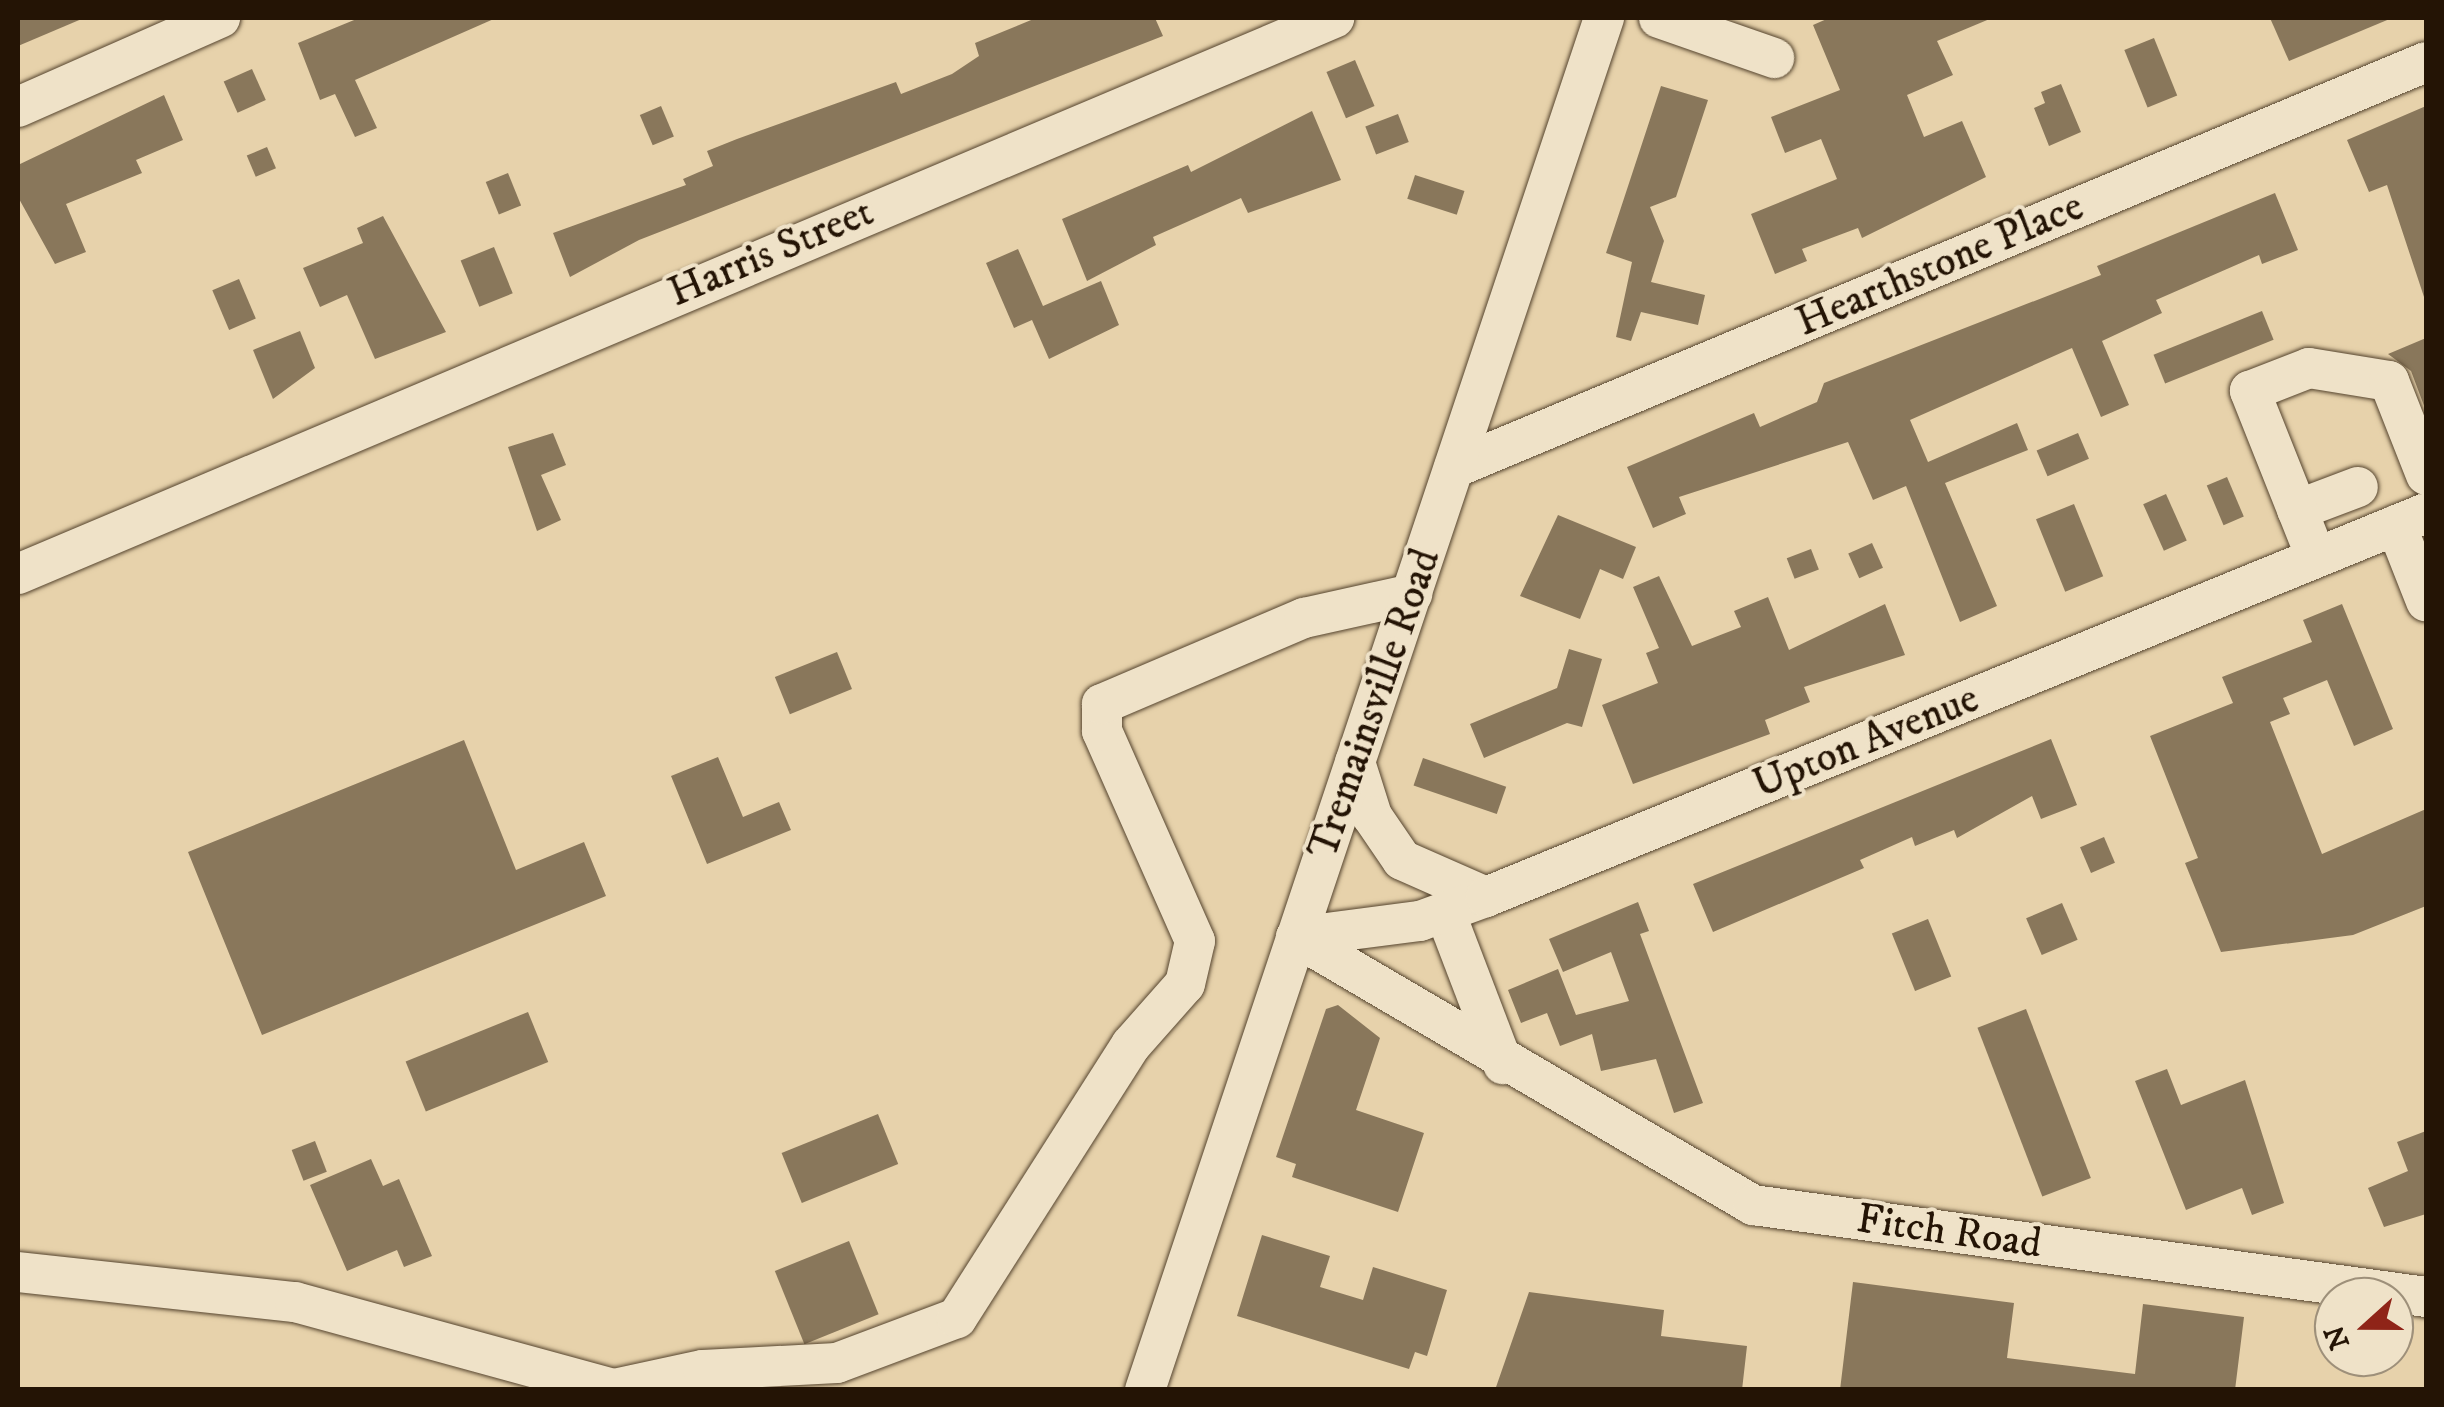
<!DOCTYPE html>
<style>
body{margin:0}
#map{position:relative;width:2444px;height:1407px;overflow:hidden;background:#e7d2ab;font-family:"IM FELL DW Pica",serif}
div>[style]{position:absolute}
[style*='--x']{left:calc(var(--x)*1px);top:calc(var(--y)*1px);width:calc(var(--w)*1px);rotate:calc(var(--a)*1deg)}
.building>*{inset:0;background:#89775b;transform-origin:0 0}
.roads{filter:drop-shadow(0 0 2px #55442e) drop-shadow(0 0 2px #55442e)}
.minor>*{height:40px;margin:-20px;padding:0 20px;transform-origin:20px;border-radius:20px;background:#efe2c8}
span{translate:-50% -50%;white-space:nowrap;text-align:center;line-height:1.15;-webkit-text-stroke:8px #efe2c8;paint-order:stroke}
.street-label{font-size:42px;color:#241405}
.frame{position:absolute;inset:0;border:20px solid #241405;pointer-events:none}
.north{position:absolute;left:2314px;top:1277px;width:100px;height:100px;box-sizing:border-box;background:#efe2c8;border:2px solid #9e907a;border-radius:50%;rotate:249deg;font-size:28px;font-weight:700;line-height:40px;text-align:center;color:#241405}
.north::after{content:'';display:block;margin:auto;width:35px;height:45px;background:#8f2418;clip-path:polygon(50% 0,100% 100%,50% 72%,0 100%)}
</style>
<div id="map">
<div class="building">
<i style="clip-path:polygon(18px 18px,84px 18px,18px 46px)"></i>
<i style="clip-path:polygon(359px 18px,496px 18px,355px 80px,377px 128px,355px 137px,335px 94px,320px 100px,298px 43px)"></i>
<i style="clip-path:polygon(1036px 18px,1155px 18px,1163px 36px,639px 240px,570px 277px,553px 233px,686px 185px,683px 179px,713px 166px,707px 151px,737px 139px,896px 82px,901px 94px,952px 74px,979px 56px,975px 43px)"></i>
<i style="clip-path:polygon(1829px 18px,1992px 18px,1937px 41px,1953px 75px,1907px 95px,1924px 137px,1962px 121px,1986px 177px,1862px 238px,1858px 228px,1802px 249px,1807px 261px,1775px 274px,1751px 214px,1837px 179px,1821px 139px,1785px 153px,1771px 117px,1840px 90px,1813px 25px)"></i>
<i style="clip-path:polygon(2270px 18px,2392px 18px,2289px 61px)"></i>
<i style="left:2154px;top:38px;width:62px;height:32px;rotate:68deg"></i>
<i style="left:1355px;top:60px;width:50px;height:31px;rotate:67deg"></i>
<i style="left:252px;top:69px;width:34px;height:31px;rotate:66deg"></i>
<i style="clip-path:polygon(2061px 84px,2081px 132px,2049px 146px,2034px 108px,2045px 103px,2041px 92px)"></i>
<i style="clip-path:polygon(1661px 86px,1708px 100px,1676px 197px,1650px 207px,1664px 241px,1651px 282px,1705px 295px,1698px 325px,1641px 312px,1631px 341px,1616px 337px,1632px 262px,1606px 253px)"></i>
<i style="clip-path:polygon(164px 95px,183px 140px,136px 160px,142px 173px,66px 204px,86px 252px,55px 264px,18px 197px,18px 165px)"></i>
<i style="left:661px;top:106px;width:33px;height:23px;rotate:67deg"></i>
<i style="clip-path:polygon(2426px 106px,2426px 303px,2387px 185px,2369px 192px,2347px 140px)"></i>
<i style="clip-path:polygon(1312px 111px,1341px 180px,1248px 213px,1241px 198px,1153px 237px,1156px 245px,1087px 281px,1062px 219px,1188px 165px,1191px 172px)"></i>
<i style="left:1398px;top:114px;width:30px;height:35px;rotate:69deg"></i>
<i style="left:267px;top:147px;width:23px;height:22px;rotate:67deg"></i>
<i style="left:508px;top:173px;width:35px;height:24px;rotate:68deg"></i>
<i style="left:1415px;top:175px;width:52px;height:25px;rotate:18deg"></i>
<i style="clip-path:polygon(2275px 193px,2298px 250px,2262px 264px,2259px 255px,2156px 300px,2162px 313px,2102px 341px,2129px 405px,2101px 417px,2072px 348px,1910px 420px,1928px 462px,2017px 423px,2028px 450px,1945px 483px,1997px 606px,1960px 622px,1906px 486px,1873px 500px,1848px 442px,1679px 497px,1686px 514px,1653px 528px,1627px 467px,1754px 413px,1760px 427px,1817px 402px,1824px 383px,2101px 275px,2097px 266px)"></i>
<i style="clip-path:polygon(383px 216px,446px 332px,375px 359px,347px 295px,320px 307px,303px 268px,363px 243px,357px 228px)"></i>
<i style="left:494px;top:247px;width:50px;height:36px;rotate:68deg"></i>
<i style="clip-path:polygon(1018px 249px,1043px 306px,1101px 281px,1119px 325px,1049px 359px,1032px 320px,1014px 328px,986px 263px)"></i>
<i style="left:239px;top:279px;width:43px;height:29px;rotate:67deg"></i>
<i style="left:2262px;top:311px;width:31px;height:117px;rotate:68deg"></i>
<i style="clip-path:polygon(300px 331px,315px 368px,273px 399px,253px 350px)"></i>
<i style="clip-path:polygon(2426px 338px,2426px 411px,2411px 371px,2388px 354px)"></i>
<i style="clip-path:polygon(553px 433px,566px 465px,541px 475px,561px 520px,537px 531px,508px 447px)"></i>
<i style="left:2078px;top:433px;width:28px;height:45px;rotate:67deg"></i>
<i style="left:2227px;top:477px;width:43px;height:22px;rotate:67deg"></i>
<i style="left:2166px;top:494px;width:51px;height:25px;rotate:66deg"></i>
<i style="left:2074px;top:504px;width:78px;height:41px;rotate:68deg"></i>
<i style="clip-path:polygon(1558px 515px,1636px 547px,1623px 579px,1600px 569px,1580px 619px,1520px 596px)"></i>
<i style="left:1872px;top:543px;width:27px;height:26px;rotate:66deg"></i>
<i style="left:1811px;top:549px;width:22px;height:26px;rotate:69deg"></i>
<i style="clip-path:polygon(1659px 576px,1692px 646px,1741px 627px,1734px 611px,1768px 597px,1789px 650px,1885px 604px,1905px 655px,1804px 687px,1810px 702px,1765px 720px,1770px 734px,1633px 784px,1602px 705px,1658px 683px,1646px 653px,1659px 648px,1633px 587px)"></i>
<i style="clip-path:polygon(2342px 604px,2393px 729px,2354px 746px,2327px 680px,2283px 698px,2290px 714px,2270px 722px,2322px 854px,2426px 809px,2426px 906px,2353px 935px,2221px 952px,2185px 863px,2198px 858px,2150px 736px,2233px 703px,2222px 677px,2312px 642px,2303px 620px)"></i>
<i style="clip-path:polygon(1569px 649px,1602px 659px,1582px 727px,1567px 723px,1484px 758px,1470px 724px,1557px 688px)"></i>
<i style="left:837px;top:652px;width:40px;height:67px;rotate:68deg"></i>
<i style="clip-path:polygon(2051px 739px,2077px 805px,2041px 819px,2032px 796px,1957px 838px,1954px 830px,1915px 846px,1912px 837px,1860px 860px,1864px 868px,1713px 932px,1693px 884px)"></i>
<i style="clip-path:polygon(464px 740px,516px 870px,584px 842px,606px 896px,262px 1035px,188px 852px)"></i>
<i style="clip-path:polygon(718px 757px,743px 817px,779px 802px,791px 830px,707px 864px,671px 776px)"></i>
<i style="left:1423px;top:758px;width:88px;height:29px;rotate:19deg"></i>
<i style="left:2104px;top:837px;width:28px;height:26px;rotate:67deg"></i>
<i style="clip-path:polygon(1638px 902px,1649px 931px,1640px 934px,1703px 1103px,1674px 1113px,1656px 1059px,1601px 1071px,1592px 1034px,1560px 1046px,1547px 1013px,1521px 1023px,1508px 990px,1558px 969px,1576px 1015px,1629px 1001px,1611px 952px,1563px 972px,1549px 939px)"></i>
<i style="left:2062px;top:903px;width:40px;height:39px;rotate:67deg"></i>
<i style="left:1928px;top:919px;width:62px;height:39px;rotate:68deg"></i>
<i style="clip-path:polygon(1338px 1005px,1380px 1038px,1356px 1110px,1424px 1133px,1398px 1212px,1292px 1177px,1296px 1164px,1276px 1157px,1326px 1009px)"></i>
<i style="left:2026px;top:1009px;width:181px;height:52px;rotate:69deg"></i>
<i style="left:528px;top:1012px;width:54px;height:132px;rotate:68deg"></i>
<i style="clip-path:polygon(2167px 1069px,2181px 1105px,2245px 1080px,2284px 1203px,2252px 1215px,2242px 1188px,2186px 1210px,2135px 1081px)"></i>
<i style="left:878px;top:1114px;width:54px;height:104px;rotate:68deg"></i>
<i style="clip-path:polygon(2426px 1131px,2426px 1214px,2384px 1227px,2368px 1188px,2408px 1171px,2397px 1142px)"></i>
<i style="left:315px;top:1141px;width:33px;height:25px;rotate:69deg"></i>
<i style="clip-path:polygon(371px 1159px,383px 1186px,399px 1179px,432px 1256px,404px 1267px,397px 1250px,347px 1271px,310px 1185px)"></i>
<i style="clip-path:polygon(1262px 1235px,1330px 1256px,1320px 1287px,1363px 1300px,1373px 1267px,1447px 1290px,1427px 1356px,1415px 1352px,1409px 1369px,1237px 1316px)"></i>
<i style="left:849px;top:1241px;width:79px;height:80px;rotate:68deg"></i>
<i style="clip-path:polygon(1853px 1282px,2014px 1303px,2007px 1358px,2135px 1374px,2143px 1304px,2244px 1317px,2235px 1390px,1840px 1390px)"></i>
<i style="clip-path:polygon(1529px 1292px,1664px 1310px,1661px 1336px,1747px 1346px,1742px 1390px,1495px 1390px)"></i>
</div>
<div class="roads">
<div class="minor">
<i style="--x:1659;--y:18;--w:122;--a:19.2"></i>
<i style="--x:18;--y:107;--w:221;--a:-23.8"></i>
<i style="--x:1454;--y:468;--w:1053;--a:-22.67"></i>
<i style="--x:2297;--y:510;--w:65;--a:-20.7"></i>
<i style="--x:2396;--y:525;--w:82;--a:68.5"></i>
<i style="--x:2316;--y:557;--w:179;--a:-111.7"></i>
<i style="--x:2250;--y:391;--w:63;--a:-21.3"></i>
<i style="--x:2309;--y:368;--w:81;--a:9.2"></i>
<i style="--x:2389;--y:381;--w:101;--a:68.5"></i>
<i style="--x:18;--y:574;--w:1429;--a:-22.9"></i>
<i style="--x:1355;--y:762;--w:57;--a:72.5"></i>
<i style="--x:1372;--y:816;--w:53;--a:55.7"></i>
<i style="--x:1402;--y:860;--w:92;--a:23.8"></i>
<i style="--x:1445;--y:912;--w:163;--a:69.1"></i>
<i style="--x:1296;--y:937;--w:125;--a:-7.4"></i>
<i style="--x:1420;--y:921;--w:70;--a:-20"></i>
<i style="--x:1486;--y:897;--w:1015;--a:-22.22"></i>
<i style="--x:1296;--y:937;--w:530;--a:30.39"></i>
<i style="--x:1753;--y:1205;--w:679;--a:7.78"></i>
<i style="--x:18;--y:1272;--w:279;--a:6.2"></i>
<i style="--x:295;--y:1302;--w:331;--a:15.3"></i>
<i style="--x:614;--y:1389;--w:91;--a:-12.1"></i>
<i style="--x:703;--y:1370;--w:134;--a:-3"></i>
<i style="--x:837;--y:1363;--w:128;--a:-20.6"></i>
<i style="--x:957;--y:1318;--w:324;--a:-57.5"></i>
<i style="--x:1131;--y:1045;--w:81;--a:-48.5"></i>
<i style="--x:1185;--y:984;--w:44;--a:-76.9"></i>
<i style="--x:1195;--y:941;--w:230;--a:-113.9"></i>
<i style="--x:1102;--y:731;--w:27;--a:-90"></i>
<i style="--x:1102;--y:704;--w:220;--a:-23.1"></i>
<i style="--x:1304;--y:618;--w:111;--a:-12.5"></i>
<i style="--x:1145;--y:1390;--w:1447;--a:-71.5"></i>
</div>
</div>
<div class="street-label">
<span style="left:771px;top:253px;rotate:-23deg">Harris Street</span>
<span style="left:1940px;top:265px;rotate:-23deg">Hearthstone Place</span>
<span style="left:1375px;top:704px;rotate:-71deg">Tremainsville Road</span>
<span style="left:1866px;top:742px;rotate:-22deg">Upton Avenue</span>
<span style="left:1949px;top:1232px;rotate:8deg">Fitch Road</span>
</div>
<div class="frame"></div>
<div class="north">N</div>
</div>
